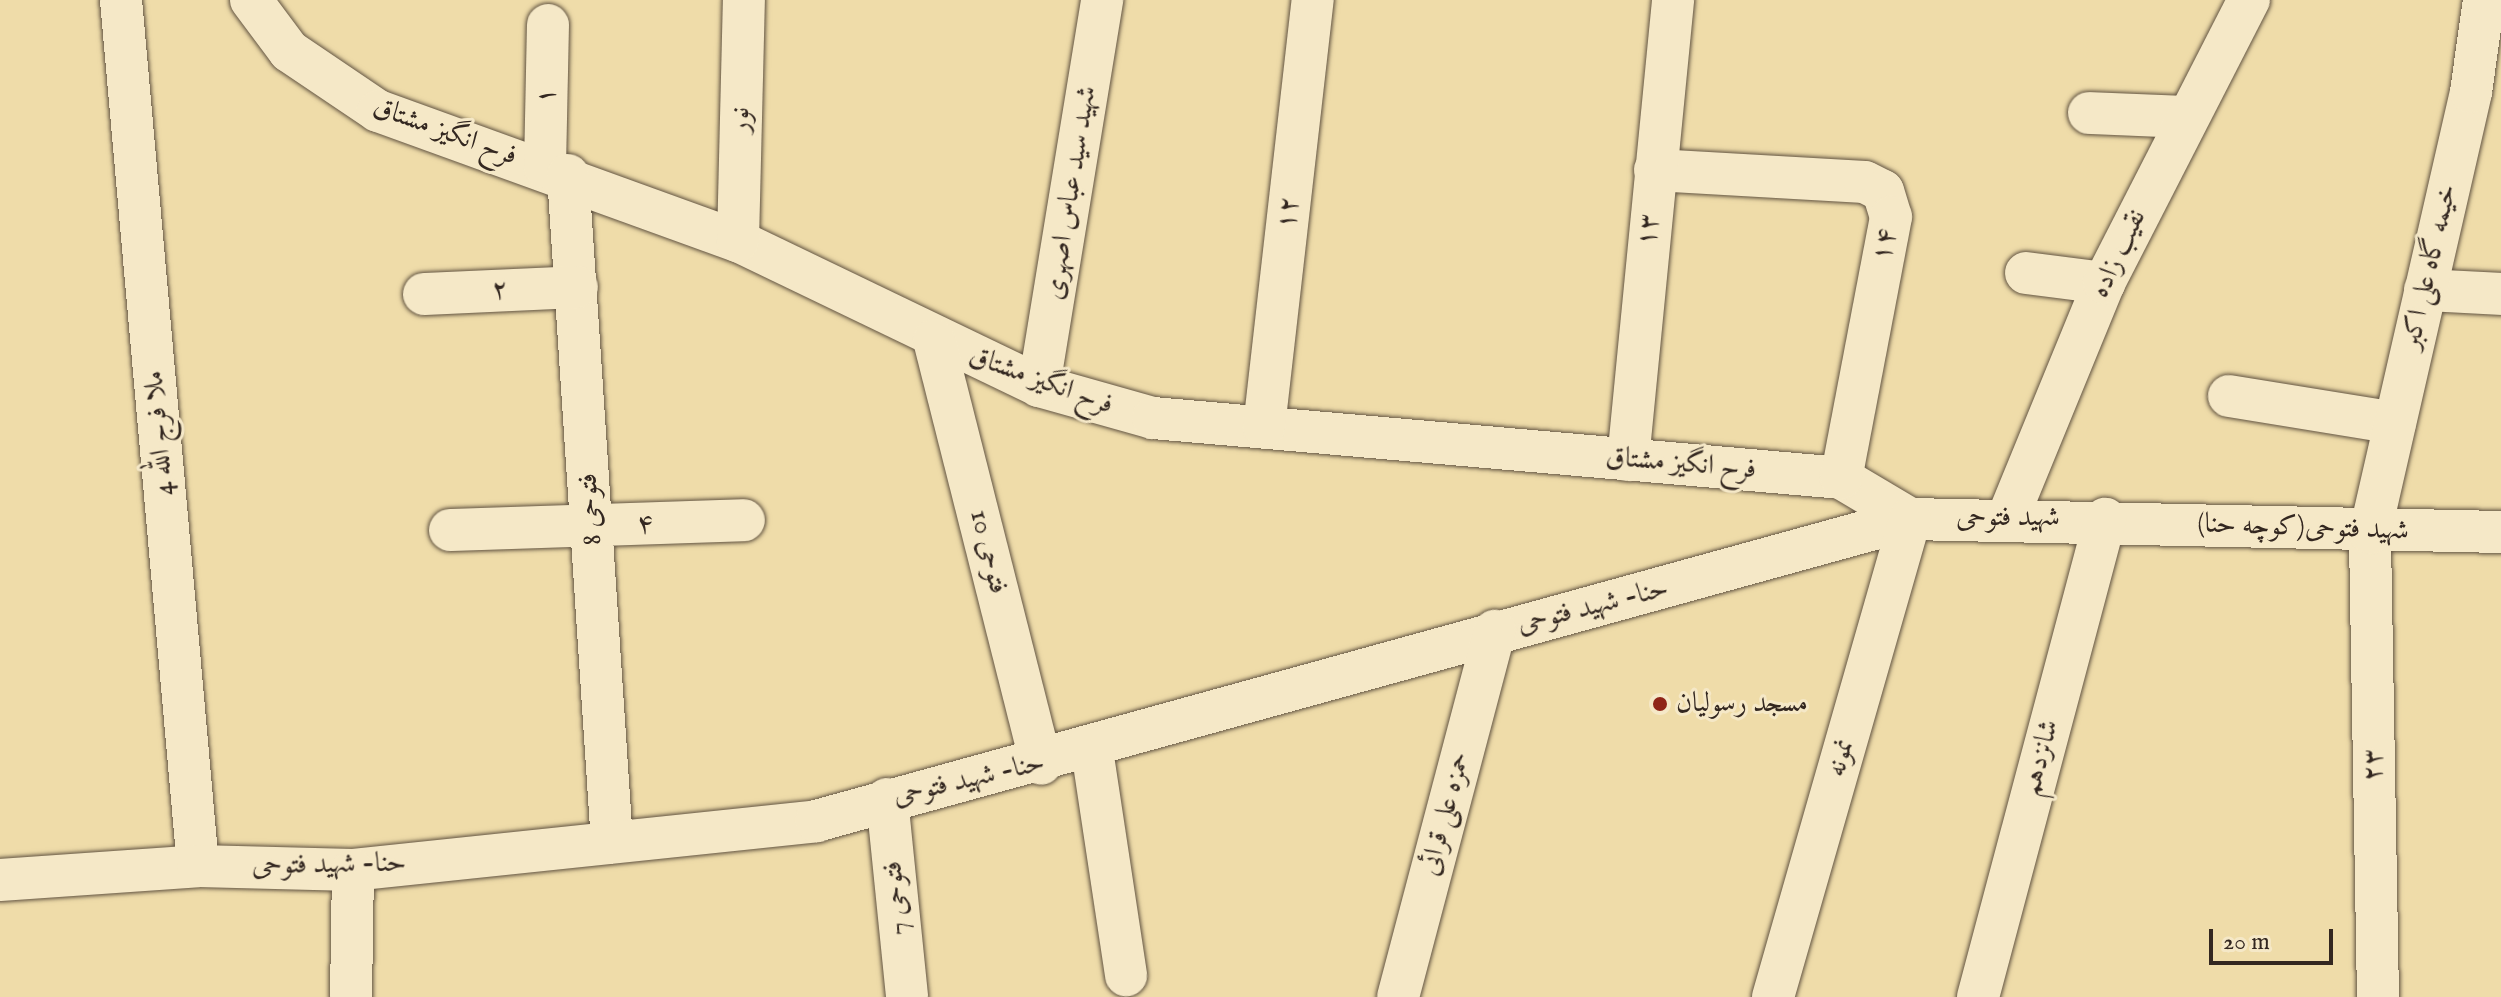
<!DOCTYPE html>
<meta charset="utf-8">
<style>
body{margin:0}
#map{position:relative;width:2501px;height:997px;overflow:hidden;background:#efdca9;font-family:"IM FELL English",Amiri,serif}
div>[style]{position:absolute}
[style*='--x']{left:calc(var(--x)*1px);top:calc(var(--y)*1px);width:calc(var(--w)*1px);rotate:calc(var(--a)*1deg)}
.roads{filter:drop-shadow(0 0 2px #625442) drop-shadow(0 0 2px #625442)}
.minor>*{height:42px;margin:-21px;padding:0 21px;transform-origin:21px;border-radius:21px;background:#f5e8c7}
.dots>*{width:22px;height:22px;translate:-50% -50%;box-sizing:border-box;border:4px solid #f5e8c7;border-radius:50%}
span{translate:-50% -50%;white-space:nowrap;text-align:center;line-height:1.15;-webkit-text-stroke:6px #f5e8c7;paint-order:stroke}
.street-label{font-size:28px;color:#332720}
.poi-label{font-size:28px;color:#332720}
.left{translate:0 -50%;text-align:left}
.scale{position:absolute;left:2209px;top:929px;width:124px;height:36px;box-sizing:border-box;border:4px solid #332720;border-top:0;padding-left:10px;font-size:24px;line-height:28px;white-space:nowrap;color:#332720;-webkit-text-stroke:6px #f5e8c7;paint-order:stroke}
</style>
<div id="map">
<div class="roads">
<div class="minor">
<i style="--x:121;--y:0;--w:869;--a:84.92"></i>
<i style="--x:251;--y:0;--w:64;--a:53.3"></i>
<i style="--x:289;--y:51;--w:107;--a:34"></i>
<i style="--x:378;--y:111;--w:383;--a:19.9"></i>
<i style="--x:738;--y:241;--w:334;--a:25.7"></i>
<i style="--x:1039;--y:386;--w:118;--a:15.7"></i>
<i style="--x:1153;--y:418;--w:691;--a:4.98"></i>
<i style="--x:1841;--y:478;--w:80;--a:30.7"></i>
<i style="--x:2089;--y:113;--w:94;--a:2.4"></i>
<i style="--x:545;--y:167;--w:142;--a:-88.8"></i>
<i style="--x:1655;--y:170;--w:210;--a:3.3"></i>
<i style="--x:1865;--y:182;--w:20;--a:27"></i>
<i style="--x:1883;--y:191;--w:27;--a:73"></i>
<i style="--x:1891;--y:217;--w:266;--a:100.8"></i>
<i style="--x:568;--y:175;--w:669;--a:86.23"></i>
<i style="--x:738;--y:241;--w:241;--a:-88.6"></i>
<i style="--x:2026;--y:273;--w:79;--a:7.3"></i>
<i style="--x:2425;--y:290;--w:76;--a:3"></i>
<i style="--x:424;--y:294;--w:153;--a:-2.6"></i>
<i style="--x:934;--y:340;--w:437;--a:75.8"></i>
<i style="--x:1039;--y:386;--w:391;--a:-80.7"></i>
<i style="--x:2229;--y:396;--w:168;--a:9.2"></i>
<i style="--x:1264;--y:427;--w:430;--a:-83.5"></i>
<i style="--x:1628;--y:460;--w:462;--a:-84.4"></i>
<i style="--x:2008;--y:517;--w:253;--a:-67.7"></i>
<i style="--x:2104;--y:283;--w:318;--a:-62.9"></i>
<i style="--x:450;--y:530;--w:294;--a:-1.9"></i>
<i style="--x:1092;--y:750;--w:228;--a:81.4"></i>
<i style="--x:887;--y:799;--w:199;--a:84.2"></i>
<i style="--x:0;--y:880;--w:198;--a:-4"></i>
<i style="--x:198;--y:866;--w:155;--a:1.5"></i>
<i style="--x:353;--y:870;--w:466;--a:-6"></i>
<i style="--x:816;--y:821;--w:1135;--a:-15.43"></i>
<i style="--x:1910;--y:519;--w:591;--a:1.26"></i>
<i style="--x:351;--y:997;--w:127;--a:-89.1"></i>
<i style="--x:1398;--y:997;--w:379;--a:-75.2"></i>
<i style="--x:1773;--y:997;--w:497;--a:-74"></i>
<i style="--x:1978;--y:997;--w:495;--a:-75.1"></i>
<i style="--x:2378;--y:997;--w:464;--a:-91"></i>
<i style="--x:2370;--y:533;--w:452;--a:-77.1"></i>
<i style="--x:2471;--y:92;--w:93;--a:-82"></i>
</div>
</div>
<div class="dots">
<i style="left:1660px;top:704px;background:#8f2418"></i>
</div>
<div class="street-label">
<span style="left:547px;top:96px;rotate:-89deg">۱</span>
<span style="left:741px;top:120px;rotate:-89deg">نور</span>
<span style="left:445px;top:132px;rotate:20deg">فرح انگیز مشتاق</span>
<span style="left:1071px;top:193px;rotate:-81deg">شهید سید عباس اصهری</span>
<span style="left:1289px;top:213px;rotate:-83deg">۱۲</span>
<span style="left:1649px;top:230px;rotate:-85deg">۱۳</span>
<span style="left:1885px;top:245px;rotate:-80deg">۱۴</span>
<span style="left:2119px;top:254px;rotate:-65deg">نقیب زاده</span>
<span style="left:2430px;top:267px;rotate:-77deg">خیمه گاه علی اکبر</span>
<span style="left:500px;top:291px;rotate:-3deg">۲</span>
<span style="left:1041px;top:381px;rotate:20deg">فرح انگیز مشتاق</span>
<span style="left:160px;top:433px;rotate:-95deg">4 ملا فرج الله</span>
<span style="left:1681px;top:464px;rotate:5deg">فرح انگیز مشتاق</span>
<span style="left:591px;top:509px;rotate:-94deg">فتوحی 8</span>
<span style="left:2008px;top:518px">شهید فتوحی</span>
<span style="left:645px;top:525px;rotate:-3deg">۴</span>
<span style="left:2303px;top:528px;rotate:2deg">(کوچه حنا)شهید فتوحی</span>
<span style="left:988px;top:552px;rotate:76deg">فتوحی 10</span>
<span style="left:1593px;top:607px;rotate:-14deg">حنا- شهید فتوحی</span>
<span style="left:1841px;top:758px;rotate:-74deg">نمونه</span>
<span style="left:2041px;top:758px;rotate:-75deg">شانزدهم</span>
<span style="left:2374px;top:765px;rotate:-91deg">۲۳</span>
<span style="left:969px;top:780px;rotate:-13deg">حنا- شهید فتوحی</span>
<span style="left:1446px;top:814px;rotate:-75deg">حمزه علی قرائی</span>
<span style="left:329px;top:865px;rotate:-1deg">حنا- شهید فتوحی</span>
<span style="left:897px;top:898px;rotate:-96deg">فتوحی 7</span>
</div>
<div class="poi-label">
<span class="left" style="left:1676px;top:704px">مسجد رسولیان</span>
</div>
<div class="scale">20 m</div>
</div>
